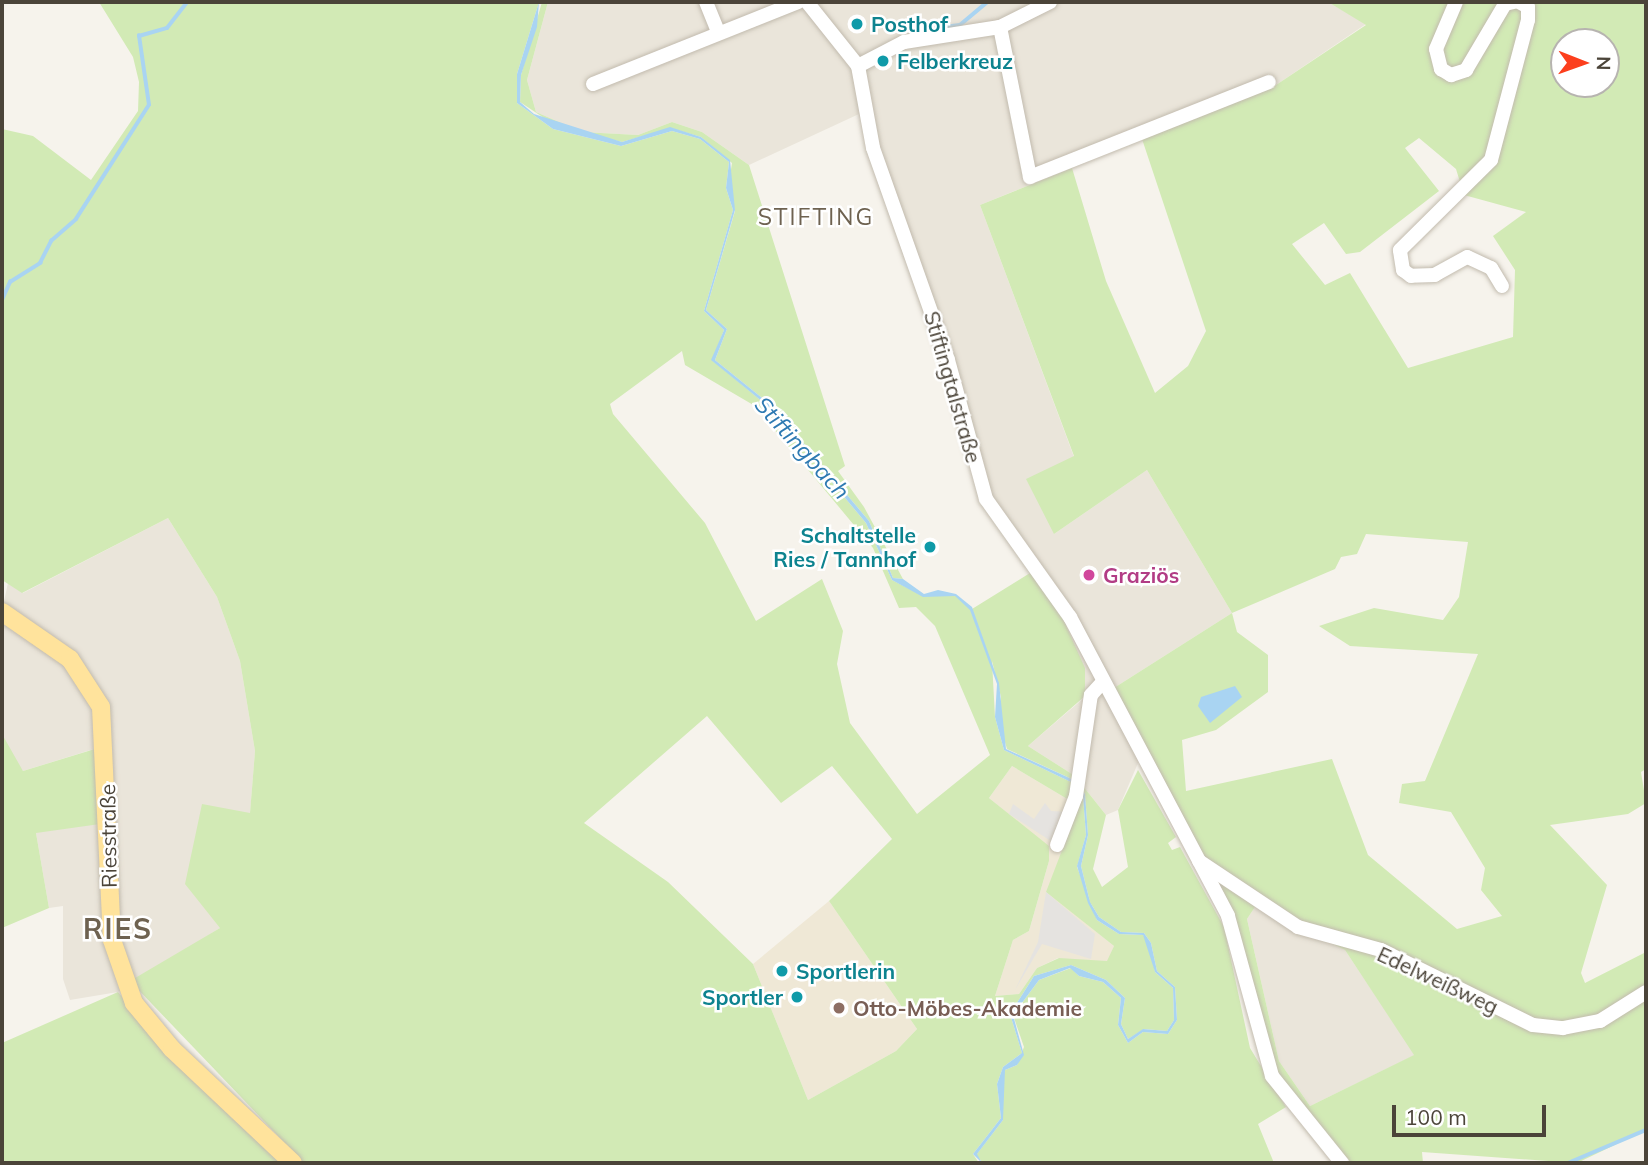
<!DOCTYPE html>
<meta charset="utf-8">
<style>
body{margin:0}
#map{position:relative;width:1648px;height:1165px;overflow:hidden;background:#f6f3ec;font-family:Mulish,sans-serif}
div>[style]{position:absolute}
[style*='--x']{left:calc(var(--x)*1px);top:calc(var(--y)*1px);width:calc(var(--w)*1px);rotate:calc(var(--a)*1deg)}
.residential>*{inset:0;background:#eae5da}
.education>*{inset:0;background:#efe8d6}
.green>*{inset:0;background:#d2eab5}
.parking>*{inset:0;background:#e5e3e0}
.water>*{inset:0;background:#a9d4f2}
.stream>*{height:3.5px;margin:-1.75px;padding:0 1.75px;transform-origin:1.75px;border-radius:1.75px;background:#a9d4f2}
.roads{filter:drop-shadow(0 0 2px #c2bbae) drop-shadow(0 0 2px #c2bbae)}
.minor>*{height:14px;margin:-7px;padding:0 7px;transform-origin:7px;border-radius:7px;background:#fff}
.major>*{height:18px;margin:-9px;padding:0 9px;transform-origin:9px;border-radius:9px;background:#ffe39c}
.dots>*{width:19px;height:19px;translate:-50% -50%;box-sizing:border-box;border:4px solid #fff;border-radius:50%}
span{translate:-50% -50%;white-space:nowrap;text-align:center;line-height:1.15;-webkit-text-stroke:5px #fff;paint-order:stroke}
.culture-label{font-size:21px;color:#0d838f;font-weight:700}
.left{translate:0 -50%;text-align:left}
.right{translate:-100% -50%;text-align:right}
.street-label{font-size:21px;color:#4b4439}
.hotel-label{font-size:21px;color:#b23c85;font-weight:700}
.education-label{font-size:21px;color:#785e54;font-weight:700}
.neighbourhood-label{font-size:23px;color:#6e6250;letter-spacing:2px}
.water-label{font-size:23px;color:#2e7ab2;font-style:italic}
.district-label{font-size:28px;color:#6e6250;font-weight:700;letter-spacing:2px}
.frame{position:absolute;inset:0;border:4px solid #4b4439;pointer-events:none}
.north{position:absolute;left:1550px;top:28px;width:70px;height:70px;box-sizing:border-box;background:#fff;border:2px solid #b7b4b0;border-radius:50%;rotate:91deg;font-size:19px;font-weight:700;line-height:28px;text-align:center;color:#4b4439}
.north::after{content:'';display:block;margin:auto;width:24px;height:32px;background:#fc3f1d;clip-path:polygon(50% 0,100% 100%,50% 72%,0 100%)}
.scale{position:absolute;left:1392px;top:1105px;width:154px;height:32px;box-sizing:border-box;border:4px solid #4b4439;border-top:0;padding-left:9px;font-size:21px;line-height:24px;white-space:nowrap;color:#4b4439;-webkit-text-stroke:5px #fff;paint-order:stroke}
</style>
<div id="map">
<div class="residential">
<i style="clip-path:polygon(548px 2px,1328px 2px,1366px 24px,1276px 85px,980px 205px,1074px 457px,1054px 534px,1147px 470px,1232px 613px,1106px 693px,1141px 756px,1118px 810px,1106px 815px,1075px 776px,1028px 746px,1085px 697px,1058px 608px,982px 505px,944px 366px,859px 114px,749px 165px,702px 132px,672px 122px,638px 135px,582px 132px,536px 112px,527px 80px)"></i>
<i style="clip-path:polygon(168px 518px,217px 597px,240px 661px,255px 751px,250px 814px,220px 928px,118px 992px,70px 1000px,63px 979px,63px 906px,49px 908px,36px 833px,97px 748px,23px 771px,13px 759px,2px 734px,2px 610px,8px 583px,23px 593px)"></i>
<i style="clip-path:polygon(1255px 907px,1345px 950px,1415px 1055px,1310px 1106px,1279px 1061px,1247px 919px)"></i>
</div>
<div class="education">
<i style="clip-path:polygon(1012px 766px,1079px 806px,1047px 892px,1114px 946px,1108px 961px,1094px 965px,1058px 958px,1037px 968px,1019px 994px,995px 996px,1013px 940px,1029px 931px,1049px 861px,1049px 847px,989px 798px)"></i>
<i style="clip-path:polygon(829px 901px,917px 1029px,896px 1051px,808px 1100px,753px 964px)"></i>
</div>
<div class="green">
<i style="clip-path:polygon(evenodd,99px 2px,539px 2px,517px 74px,517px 103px,553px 129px,621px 146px,672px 131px,700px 139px,729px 162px,726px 188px,733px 210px,704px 311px,724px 330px,712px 360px,770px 408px,866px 523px,892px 580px,923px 596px,938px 591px,955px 595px,972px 609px,1030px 573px,1058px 608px,1085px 668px,1085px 696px,1028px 746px,1075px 776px,1106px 815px,1093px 869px,1102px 887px,1128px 867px,1118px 810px,1138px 770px,1176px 837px,1168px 843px,1172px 850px,1180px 847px,1224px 927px,1250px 1048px,1286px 1107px,1258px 1124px,1274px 1163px,983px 1163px,976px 1155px,1003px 1120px,1000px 1084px,1005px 1070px,1017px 1065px,1024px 1047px,1013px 1015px,1039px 980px,1071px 968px,1079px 976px,1103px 982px,1121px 998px,1118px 1025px,1128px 1043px,1143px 1032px,1168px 1034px,1177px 1020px,1175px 987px,1157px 971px,1151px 943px,1144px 933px,1121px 932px,1099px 917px,1090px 902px,1081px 866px,1088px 835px,1085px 794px,1076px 781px,1007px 749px,998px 718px,1001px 697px,992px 661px,995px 717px,1004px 750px,1073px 783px,1083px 796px,1086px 835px,1077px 867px,1097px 920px,1119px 934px,1143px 935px,1149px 943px,1155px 972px,1173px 988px,1174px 1020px,1167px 1031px,1144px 1029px,1128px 1039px,1121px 1024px,1125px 998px,1106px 980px,1071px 965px,1034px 976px,1010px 1014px,1022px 1053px,1003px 1067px,997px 1084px,1001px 1118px,973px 1154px,979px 1163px,304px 1163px,130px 981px,220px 928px,185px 884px,202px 804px,250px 813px,255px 751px,240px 661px,217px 597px,168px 518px,22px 593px,2px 580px,2px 129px,33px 136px,91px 180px,138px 111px,139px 82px,133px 57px,99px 2px,682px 351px,685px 365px,755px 406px,873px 548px,899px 608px,916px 607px,935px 626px,990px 755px,917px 814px,850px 723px,837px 664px,843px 631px,822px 579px,756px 621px,705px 523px,613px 414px,610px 404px,682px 351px,99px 2px,707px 716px,781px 803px,832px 766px,892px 839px,829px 901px,917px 1029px,896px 1051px,808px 1100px,753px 964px,668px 882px,584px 823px,707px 716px,99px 2px,1012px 766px,1079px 806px,1046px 892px,1114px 946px,1107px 961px,1059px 958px,1037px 968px,1019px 994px,995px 996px,1013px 940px,1029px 931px,1049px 861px,1049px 846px,989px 798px,1012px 766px)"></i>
<i style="clip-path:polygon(542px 2px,548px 2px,527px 80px,536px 112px,582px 132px,638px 135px,672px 122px,702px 132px,749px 165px,845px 466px,838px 471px,864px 507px,903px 579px,893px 578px,869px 521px,772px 406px,715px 360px,727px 329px,706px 310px,735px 211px,728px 188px,732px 163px,701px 137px,671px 128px,622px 142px,556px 126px,520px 102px,521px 75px)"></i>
<i style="clip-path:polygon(evenodd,1328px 2px,1646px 2px,1646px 769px,1641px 772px,1646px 803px,1628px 814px,1550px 825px,1607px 885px,1581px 973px,1585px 983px,1646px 952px,1646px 1130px,1577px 1163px,1422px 1152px,1423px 1163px,1340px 1163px,1272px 1076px,1238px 944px,1106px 693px,1232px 613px,1147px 470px,1054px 534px,1026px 479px,1074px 456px,980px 205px,1072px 168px,1106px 281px,1155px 393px,1188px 366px,1206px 331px,1142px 139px,1276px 85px,1366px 25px,1328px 2px,1564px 42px,1606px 42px,1606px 84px,1564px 84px,1564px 42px,1328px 2px,1419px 138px,1456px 169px,1464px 195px,1526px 212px,1493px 236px,1515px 270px,1513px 337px,1408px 368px,1350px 273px,1325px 285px,1292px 244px,1324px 223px,1346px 254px,1360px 252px,1439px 191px,1405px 148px,1419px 138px,1328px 2px,1366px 534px,1468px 542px,1459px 597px,1443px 620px,1374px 608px,1319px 626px,1350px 646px,1478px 654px,1425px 781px,1402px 784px,1399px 803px,1451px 812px,1485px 868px,1481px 890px,1502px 916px,1457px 929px,1368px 855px,1332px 759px,1186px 791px,1182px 740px,1216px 730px,1268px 692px,1268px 655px,1237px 632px,1232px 613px,1335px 569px,1341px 557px,1357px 554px,1366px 534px,1328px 2px,1255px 907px,1345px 950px,1414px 1055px,1310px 1106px,1279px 1061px,1247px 919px,1255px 907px)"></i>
<i style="clip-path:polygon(2px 734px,23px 771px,98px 748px,100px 824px,36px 833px,49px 908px,2px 928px)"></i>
<i style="clip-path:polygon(118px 992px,158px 1041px,283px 1163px,2px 1163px,2px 1043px)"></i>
</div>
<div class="parking">
<i style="clip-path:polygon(1045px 803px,1051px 811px,1068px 812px,1057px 845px,1009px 814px,1013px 804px,1034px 819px)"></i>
<i style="clip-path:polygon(1046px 892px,1095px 934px,1091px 959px,1042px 944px,1015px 990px,1038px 942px)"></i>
</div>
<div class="water">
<i style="clip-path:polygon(539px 2px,537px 27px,521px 75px,520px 102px,534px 114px,622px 142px,670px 127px,701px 137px,730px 160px,735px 210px,706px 310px,727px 329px,715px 360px,772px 406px,869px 521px,893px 578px,903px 579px,924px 594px,938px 590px,956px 594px,972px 607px,999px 683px,1006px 749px,1076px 781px,1085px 794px,1088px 835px,1081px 866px,1090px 902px,1099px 917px,1121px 932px,1144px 933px,1151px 943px,1157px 971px,1175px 987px,1177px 1020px,1168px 1034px,1143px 1032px,1128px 1043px,1118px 1025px,1121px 998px,1103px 982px,1079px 976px,1070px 968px,1039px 980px,1013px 1015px,1024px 1055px,1017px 1065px,1005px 1070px,1003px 1120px,977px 1154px,982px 1163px,973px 1154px,1001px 1118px,997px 1084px,1003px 1067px,1022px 1053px,1010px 1014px,1034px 976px,1071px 965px,1106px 980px,1125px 998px,1121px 1024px,1128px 1039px,1143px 1029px,1167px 1031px,1174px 1020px,1173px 988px,1155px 972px,1143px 935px,1119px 934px,1097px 920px,1088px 903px,1077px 866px,1086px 835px,1083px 796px,1073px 783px,1004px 750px,995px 717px,997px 684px,970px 610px,955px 596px,923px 597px,892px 580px,866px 523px,770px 408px,711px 360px,724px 330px,704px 311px,733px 210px,726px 188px,729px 162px,700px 139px,672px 131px,621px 146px,553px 129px,517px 103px,517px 74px)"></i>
<i style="clip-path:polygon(1235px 686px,1242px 697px,1210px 723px,1198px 706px,1201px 697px)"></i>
</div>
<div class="stream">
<i style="--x:936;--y:28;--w:24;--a:-7"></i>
<i style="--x:960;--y:25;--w:35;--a:-40"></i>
<i style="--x:2;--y:300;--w:20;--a:-66"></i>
<i style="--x:10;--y:282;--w:36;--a:-32"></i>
<i style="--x:40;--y:263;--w:25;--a:-63"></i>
<i style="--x:51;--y:241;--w:33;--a:-41"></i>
<i style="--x:76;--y:219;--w:135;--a:-57.4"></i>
<i style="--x:149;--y:105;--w:70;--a:-98.2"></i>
<i style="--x:139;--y:36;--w:29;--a:-16"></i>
<i style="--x:167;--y:28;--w:33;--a:-52"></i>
<i style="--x:1568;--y:1163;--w:85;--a:-22.9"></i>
</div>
<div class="roads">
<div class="minor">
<i style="--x:706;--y:2;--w:31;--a:68"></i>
<i style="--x:807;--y:2;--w:82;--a:51.4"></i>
<i style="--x:858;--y:66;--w:83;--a:79.6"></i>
<i style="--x:873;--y:148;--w:225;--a:70.5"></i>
<i style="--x:948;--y:360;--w:144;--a:74.7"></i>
<i style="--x:986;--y:499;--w:145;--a:54.6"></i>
<i style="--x:1070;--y:617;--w:338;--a:62.1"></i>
<i style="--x:1228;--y:916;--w:166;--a:74.6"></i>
<i style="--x:1272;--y:1076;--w:112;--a:51.2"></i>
<i style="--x:1456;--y:2;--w:51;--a:113.1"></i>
<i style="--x:1436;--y:49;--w:21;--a:76"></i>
<i style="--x:1441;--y:69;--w:12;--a:31"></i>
<i style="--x:1451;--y:75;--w:16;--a:-18"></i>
<i style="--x:1466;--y:70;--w:77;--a:-59.4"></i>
<i style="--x:1505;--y:4;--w:9;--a:-13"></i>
<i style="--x:1000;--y:27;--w:153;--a:78.7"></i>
<i style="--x:1030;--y:177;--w:257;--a:-21.7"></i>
<i style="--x:858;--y:66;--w:52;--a:-27.6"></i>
<i style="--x:904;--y:42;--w:97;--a:-8.9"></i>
<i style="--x:1000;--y:27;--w:56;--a:-26.6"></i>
<i style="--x:593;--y:84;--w:221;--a:-21.8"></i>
<i style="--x:1502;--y:286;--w:21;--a:-121"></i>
<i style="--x:1491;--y:268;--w:26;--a:-155"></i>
<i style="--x:1467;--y:257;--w:37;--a:151"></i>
<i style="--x:1435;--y:275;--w:24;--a:178"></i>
<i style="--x:1411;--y:276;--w:10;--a:-143"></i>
<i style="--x:1403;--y:270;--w:20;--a:-99"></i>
<i style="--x:1400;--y:250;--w:128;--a:-44.7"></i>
<i style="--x:1491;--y:160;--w:145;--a:-75.2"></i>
<i style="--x:1528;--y:20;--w:13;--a:-90"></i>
<i style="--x:1528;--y:7;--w:10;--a:-151"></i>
<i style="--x:1057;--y:845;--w:53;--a:-68.8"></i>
<i style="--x:1076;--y:796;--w:102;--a:-81.6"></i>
<i style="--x:1091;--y:695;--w:15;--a:-48"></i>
<i style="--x:1199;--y:861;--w:119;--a:33.7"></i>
<i style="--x:1298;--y:927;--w:86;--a:15.5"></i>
<i style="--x:1381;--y:950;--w:169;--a:26.3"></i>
<i style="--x:1533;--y:1025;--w:30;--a:6"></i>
<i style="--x:1563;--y:1028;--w:38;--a:-11"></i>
<i style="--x:1600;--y:1021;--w:54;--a:-32.2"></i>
</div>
<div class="major">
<i style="--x:2;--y:612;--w:83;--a:34.7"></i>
<i style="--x:70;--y:659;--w:57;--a:57.1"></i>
<i style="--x:101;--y:707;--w:233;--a:87.3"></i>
<i style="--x:112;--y:940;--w:67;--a:70.8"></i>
<i style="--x:134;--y:1003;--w:60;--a:50.4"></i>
<i style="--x:172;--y:1049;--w:166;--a:43.3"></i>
</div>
</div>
<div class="dots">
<i style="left:857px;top:24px;background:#0f9aa8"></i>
<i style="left:883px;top:61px;background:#0f9aa8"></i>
<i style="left:930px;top:547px;background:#0f9aa8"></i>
<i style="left:1089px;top:575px;background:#d1479c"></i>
<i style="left:782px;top:971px;background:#0f9aa8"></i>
<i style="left:797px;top:997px;background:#0f9aa8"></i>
<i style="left:839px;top:1008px;background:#8d6e63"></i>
</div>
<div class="culture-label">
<span class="left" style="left:871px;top:24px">Posthof</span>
<span class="left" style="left:897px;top:61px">Felberkreuz</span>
<span class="right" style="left:916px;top:547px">Schaltstelle<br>Ries / Tannhof</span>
<span class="left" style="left:796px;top:971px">Sportlerin</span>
<span class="right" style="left:783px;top:997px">Sportler</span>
</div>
<div class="street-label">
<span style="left:953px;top:387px;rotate:74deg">Stiftingtalstraße</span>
<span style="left:108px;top:836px;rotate:-91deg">Riesstraße</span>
<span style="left:1438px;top:980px;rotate:25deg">Edelweißweg</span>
</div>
<div class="hotel-label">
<span class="left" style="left:1103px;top:575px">Graziös</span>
</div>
<div class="education-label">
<span class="left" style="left:853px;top:1008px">Otto-Möbes-Akademie</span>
</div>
<div class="neighbourhood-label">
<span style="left:816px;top:217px">STIFTING</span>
</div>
<div class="water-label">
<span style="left:802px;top:448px;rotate:48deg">Stiftingbach</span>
</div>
<div class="district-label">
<span style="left:118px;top:929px">RIES</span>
</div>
<div class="frame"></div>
<div class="north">N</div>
<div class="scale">100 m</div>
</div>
